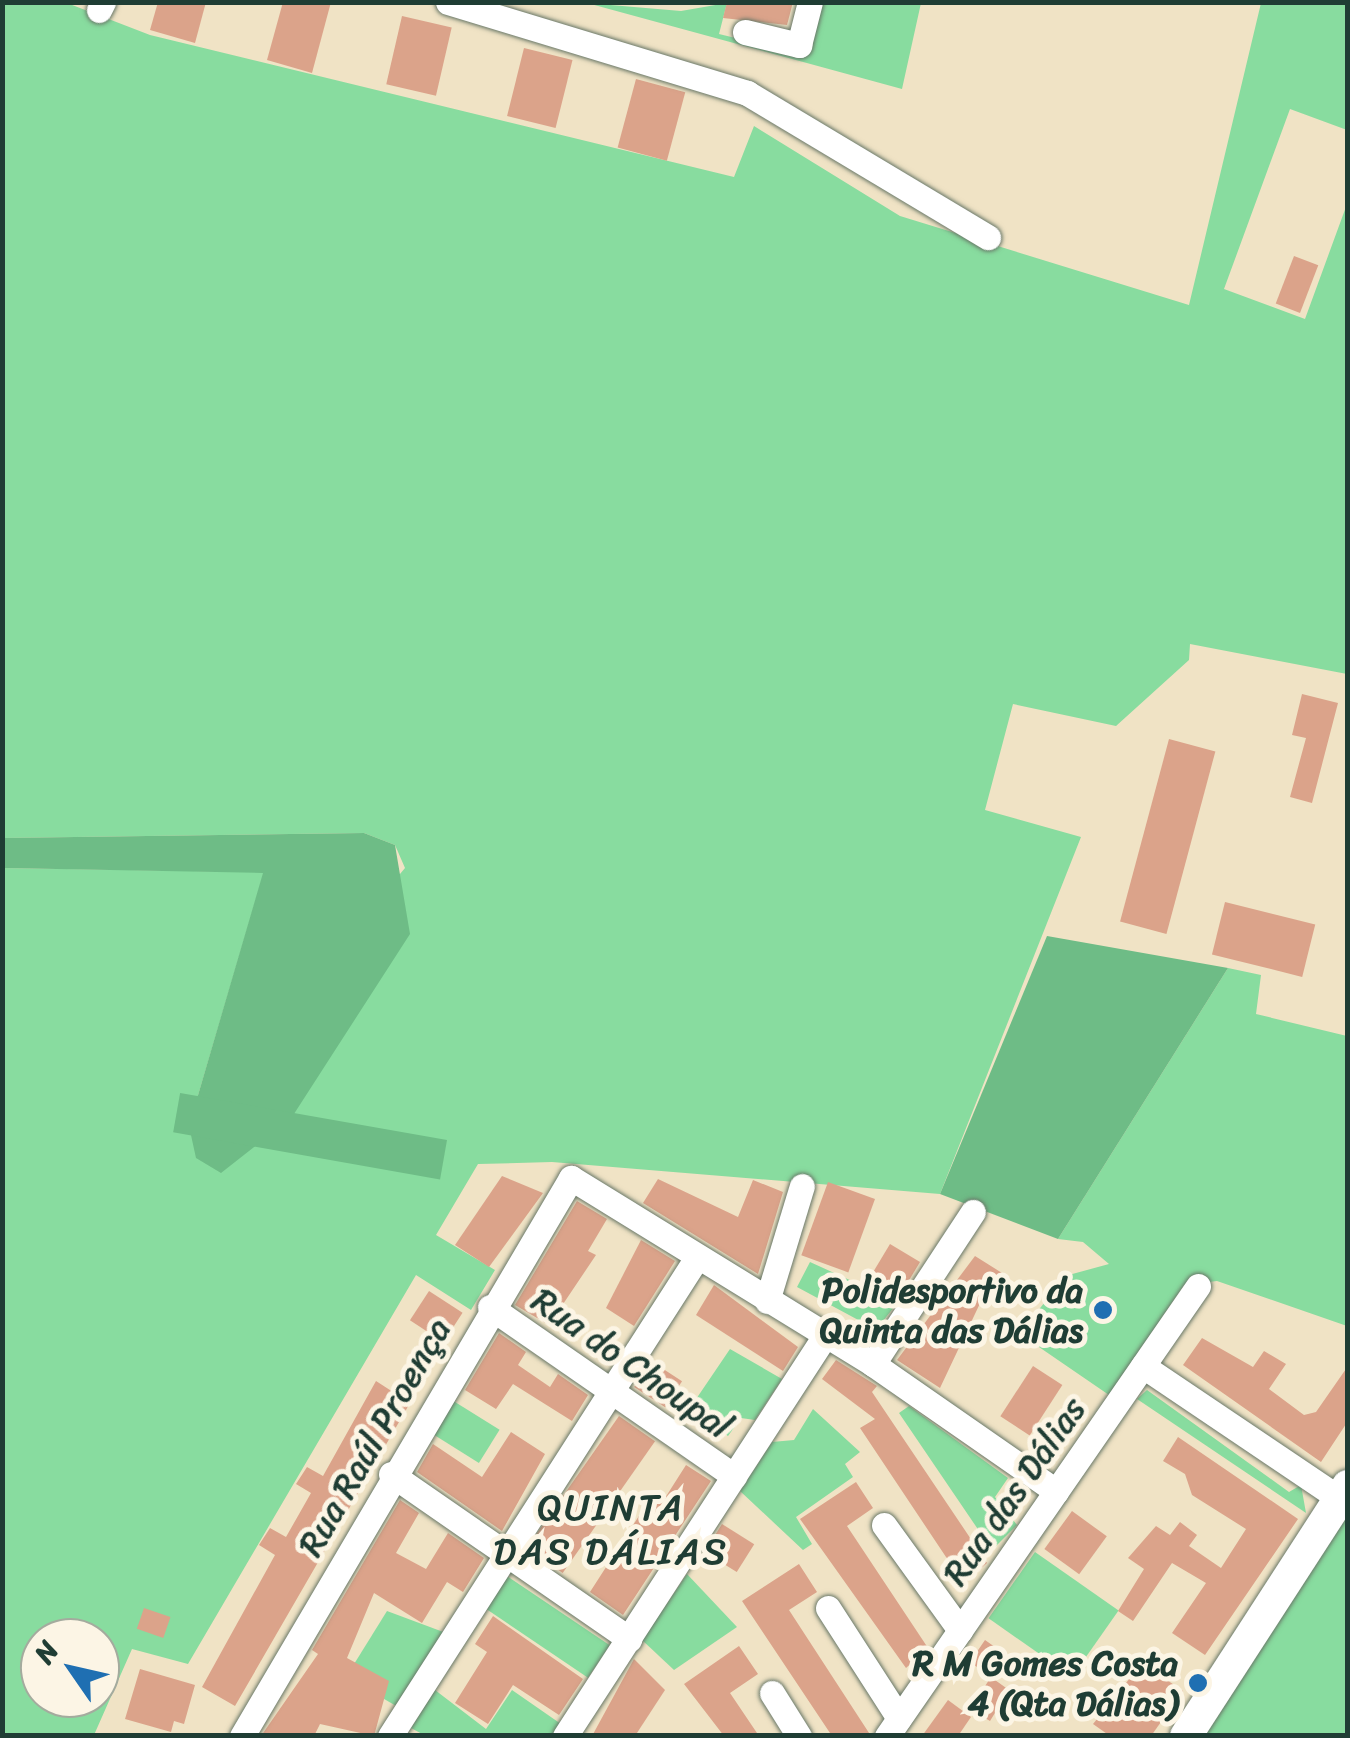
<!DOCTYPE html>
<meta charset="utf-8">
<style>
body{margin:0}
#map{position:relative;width:1350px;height:1738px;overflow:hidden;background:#f0e3c5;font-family:Sriracha,sans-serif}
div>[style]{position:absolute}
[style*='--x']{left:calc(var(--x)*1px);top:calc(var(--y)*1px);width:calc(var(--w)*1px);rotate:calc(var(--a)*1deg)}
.green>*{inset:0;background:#88dc9f;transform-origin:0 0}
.forest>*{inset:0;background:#6ebc86;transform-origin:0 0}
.building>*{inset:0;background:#dba38a;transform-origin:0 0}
.roads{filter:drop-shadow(0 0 2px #687767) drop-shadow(0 0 2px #687767)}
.minor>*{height:25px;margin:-12.5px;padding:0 12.5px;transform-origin:12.5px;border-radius:12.5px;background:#fff}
.major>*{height:32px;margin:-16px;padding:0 16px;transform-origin:16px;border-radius:16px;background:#fff}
.dots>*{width:28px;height:28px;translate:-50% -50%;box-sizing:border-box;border:5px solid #fcf5e5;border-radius:50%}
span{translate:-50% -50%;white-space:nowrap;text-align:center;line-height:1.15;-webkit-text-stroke:10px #fcf5e5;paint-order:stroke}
.poi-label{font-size:35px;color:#1f3d34;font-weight:700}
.right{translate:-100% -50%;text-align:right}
.street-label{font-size:35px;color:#1f3d34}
.neighbourhood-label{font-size:38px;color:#1f3d34;letter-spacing:2.5px}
.frame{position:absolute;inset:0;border:5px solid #1f3d34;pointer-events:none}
.north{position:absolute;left:20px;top:1618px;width:100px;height:100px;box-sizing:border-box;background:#fcf5e5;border:2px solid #a4ab9e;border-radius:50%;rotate:304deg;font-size:28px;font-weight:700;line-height:40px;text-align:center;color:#1f3d34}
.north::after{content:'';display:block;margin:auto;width:35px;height:45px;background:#1f6fb2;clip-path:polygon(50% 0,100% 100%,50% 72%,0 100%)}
</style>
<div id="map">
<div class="green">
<i style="clip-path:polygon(evenodd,3px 3px,67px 3px,150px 35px,734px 177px,754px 126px,900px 216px,1189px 305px,1261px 3px,1347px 3px,1347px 130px,1290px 109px,1224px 289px,1305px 319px,1347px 204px,1347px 674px,1190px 644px,1189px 660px,1116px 726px,1013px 704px,985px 810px,1081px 837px,940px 1194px,552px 1162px,478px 1164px,436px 1235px,495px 1270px,471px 1310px,416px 1275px,188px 1664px,132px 1649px,94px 1735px,3px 1735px,2px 868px,264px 872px,189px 1126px,405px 868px,395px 845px,364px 833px,3px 838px,3px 3px,40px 1638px,100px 1638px,100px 1698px,40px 1698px,40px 1638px)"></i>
<i style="clip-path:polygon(587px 3px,681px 11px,727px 3px,719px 34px,805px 55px,818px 3px,921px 3px,902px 89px)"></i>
<i style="clip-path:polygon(1228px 968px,1261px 975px,1256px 1014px,1347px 1036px,1347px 1326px,1217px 1281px,1184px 1285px,1109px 1395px,1020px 1334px,1065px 1276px,1109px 1264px,1083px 1242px,1058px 1239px)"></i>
<i style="clip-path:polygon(810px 1262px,898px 1302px,868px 1340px,858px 1338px,862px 1322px,797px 1287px)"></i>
<i style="clip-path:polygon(730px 1349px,782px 1379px,755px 1420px,741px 1418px,728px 1436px,690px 1408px)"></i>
<i style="clip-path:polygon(1147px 1390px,1289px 1492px,1301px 1485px,1306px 1513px,1137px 1399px)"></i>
<i style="left:447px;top:1397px;width:62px;height:39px;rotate:32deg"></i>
<i style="clip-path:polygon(909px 1406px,1008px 1478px,995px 1497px,1017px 1525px,992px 1550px,899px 1413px)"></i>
<i style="clip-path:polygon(813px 1409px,860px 1452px,845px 1464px,853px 1477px,796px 1517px,812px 1544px,803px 1550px,740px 1491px,772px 1442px,794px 1440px)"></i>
<i style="clip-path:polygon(1347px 1507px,1347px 1735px,1204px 1736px)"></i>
<i style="left:1035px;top:1552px;width:102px;height:81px;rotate:35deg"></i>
<i style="clip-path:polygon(687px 1574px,737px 1627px,674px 1670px,642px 1640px)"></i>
<i style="left:507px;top:1576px;width:124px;height:39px;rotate:34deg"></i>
<i style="clip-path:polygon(387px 1611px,446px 1633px,398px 1707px,346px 1677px)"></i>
<i style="clip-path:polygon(435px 1690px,486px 1729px,512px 1690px,561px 1724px,554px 1736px,424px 1735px,411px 1728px)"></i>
</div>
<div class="forest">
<i style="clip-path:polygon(364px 833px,395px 845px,410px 934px,292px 1117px,221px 1173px,196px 1158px,189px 1126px,263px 873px,3px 868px,3px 838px)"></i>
<i style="clip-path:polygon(1047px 936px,1228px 968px,1058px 1239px,940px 1194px)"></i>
<i style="left:447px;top:1140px;width:40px;height:271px;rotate:100deg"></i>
</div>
<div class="building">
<i style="clip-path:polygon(158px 2px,206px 2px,195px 43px,150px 30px)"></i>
<i style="clip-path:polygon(283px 2px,331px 2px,312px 73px,267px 60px)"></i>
<i style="clip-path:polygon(727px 2px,793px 2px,787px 25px,723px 18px)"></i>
<i style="left:402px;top:16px;width:51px;height:70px;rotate:13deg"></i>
<i style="left:524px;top:48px;width:50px;height:70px;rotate:14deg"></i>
<i style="left:636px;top:79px;width:51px;height:71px;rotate:15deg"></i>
<i style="left:1294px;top:256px;width:26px;height:51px;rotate:21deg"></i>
<i style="clip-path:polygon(1302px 694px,1338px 703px,1312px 803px,1290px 797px,1306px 738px,1292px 735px)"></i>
<i style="left:1169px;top:739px;width:48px;height:189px;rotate:15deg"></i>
<i style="left:1225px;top:902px;width:93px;height:54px;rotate:14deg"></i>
<i style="clip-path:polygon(502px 1176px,543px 1193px,489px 1267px,455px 1245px)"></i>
<i style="clip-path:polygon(658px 1179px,738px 1217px,753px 1180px,783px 1192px,758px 1274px,643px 1203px)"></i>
<i style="left:828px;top:1182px;width:50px;height:78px;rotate:20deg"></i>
<i style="clip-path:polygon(577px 1201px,607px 1219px,588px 1251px,596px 1255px,549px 1325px,515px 1305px)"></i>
<i style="clip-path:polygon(641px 1240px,675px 1261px,634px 1326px,606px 1308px)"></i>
<i style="left:890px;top:1244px;width:35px;height:38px;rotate:31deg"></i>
<i style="clip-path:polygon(975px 1256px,1010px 1278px,994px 1304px,983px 1297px,940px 1388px,897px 1360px)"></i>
<i style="clip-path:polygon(714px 1285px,798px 1347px,783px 1371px,696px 1315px)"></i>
<i style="left:429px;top:1291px;width:40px;height:35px;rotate:33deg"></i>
<i style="clip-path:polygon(499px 1333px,526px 1352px,518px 1365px,550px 1387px,558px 1374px,588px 1395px,572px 1421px,513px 1384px,496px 1409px,465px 1390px)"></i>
<i style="clip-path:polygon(1202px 1338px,1253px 1367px,1264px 1351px,1286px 1364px,1269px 1389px,1304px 1415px,1316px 1412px,1348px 1366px,1348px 1421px,1321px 1462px,1183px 1365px)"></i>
<i style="clip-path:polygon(836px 1360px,877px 1386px,872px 1392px,987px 1563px,964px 1584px,860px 1428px,875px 1419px,822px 1379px)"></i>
<i style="left:651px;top:1361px;width:37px;height:31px;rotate:33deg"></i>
<i style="left:1033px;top:1366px;width:35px;height:60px;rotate:33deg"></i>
<i style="clip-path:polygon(376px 1381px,410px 1403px,235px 1706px,202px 1687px,275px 1555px,259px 1545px,270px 1528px,286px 1537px,311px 1493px,296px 1484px,307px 1467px,323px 1476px)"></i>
<i style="left:619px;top:1416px;width:44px;height:161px;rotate:35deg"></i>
<i style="clip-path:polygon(511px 1432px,545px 1454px,502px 1531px,417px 1472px,433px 1444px,482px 1477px)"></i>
<i style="clip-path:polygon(1178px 1437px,1298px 1519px,1205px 1655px,1172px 1633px,1206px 1583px,1172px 1563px,1133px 1621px,1118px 1611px,1144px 1569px,1128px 1558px,1156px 1526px,1170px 1535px,1180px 1522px,1197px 1535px,1189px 1546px,1221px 1568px,1246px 1529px,1192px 1495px,1185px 1474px,1163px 1461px)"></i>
<i style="clip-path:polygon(686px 1465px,711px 1481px,623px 1615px,590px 1592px,655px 1491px,665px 1498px)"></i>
<i style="clip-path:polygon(856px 1482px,873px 1508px,847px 1526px,928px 1648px,906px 1668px,800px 1519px)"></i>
<i style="clip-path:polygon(400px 1500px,419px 1513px,396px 1553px,426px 1569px,448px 1533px,484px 1558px,463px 1592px,447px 1582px,422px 1623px,374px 1593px,347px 1658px,389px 1681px,374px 1736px,320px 1724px,314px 1736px,261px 1736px,318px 1654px,312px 1650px)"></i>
<i style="left:1072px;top:1511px;width:43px;height:47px;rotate:36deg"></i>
<i style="left:722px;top:1524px;width:38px;height:33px;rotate:32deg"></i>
<i style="clip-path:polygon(799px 1564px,817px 1592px,789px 1610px,871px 1736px,832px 1736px,742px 1601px)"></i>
<i style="left:144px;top:1608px;width:28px;height:22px;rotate:19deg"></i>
<i style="clip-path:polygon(493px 1616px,583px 1679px,559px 1715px,513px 1685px,488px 1724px,455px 1703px,487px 1652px,475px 1644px)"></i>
<i style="clip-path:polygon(985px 1640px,1012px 1659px,995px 1680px,1009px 1690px,990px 1721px,970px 1709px,991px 1677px,970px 1662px)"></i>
<i style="clip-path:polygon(739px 1646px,758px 1674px,730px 1693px,759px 1736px,724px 1736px,684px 1684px)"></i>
<i style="clip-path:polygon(634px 1659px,665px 1690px,635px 1736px,592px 1736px)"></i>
<i style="clip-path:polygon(1142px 1663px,1183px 1691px,1151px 1736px,1110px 1736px,1093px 1724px)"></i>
<i style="clip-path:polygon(140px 1669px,195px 1685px,184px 1724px,174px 1721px,171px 1732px,125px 1719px)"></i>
<i style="clip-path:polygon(948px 1700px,971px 1717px,958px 1736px,922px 1736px)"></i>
</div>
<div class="roads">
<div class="minor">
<i style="--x:448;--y:2;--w:313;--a:16.9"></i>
<i style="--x:747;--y:93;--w:281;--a:30.9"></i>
<i style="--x:99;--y:10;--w:9;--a:-63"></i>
<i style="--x:745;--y:32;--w:56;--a:13.5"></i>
<i style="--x:799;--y:45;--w:44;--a:-75.7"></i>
<i style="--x:767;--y:1301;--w:120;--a:-73.1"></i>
<i style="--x:490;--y:1307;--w:297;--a:34.7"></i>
<i style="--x:873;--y:1364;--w:182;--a:-56.7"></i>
<i style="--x:1143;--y:1366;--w:236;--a:34"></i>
<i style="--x:391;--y:1474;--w:290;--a:34.7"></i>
<i style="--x:884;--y:1525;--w:130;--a:54.1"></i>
<i style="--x:828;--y:1608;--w:131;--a:57.2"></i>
<i style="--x:772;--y:1693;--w:51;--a:57.9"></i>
<i style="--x:242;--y:1736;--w:648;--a:-59.48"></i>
<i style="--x:571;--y:1178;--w:355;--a:31.6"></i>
<i style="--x:873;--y:1364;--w:223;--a:34.8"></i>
<i style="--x:390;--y:1736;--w:567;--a:-57.32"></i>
<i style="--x:565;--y:1736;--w:478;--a:-57"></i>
<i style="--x:887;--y:1736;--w:547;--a:-55.35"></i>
</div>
<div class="major">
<i style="--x:1186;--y:1736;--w:298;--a:-57.1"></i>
</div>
</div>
<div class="dots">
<i style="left:1103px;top:1310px;background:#1f6fb2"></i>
<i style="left:1198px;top:1683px;background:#1f6fb2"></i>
</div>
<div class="poi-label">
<span class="right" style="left:1083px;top:1310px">Polidesportivo da<br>Quinta das Dálias</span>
<span class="right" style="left:1178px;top:1683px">R M Gomes Costa<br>4 (Qta Dálias)</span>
</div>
<div class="street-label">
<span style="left:632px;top:1363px;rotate:35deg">Rua do Choupal</span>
<span style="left:374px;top:1437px;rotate:-60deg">Rua Raúl Proença</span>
<span style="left:1014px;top:1491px;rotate:-55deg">Rua das Dálias</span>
</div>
<div class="neighbourhood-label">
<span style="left:611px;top:1530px">QUINTA<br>DAS DÁLIAS</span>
</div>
<div class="frame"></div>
<div class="north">N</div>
</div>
